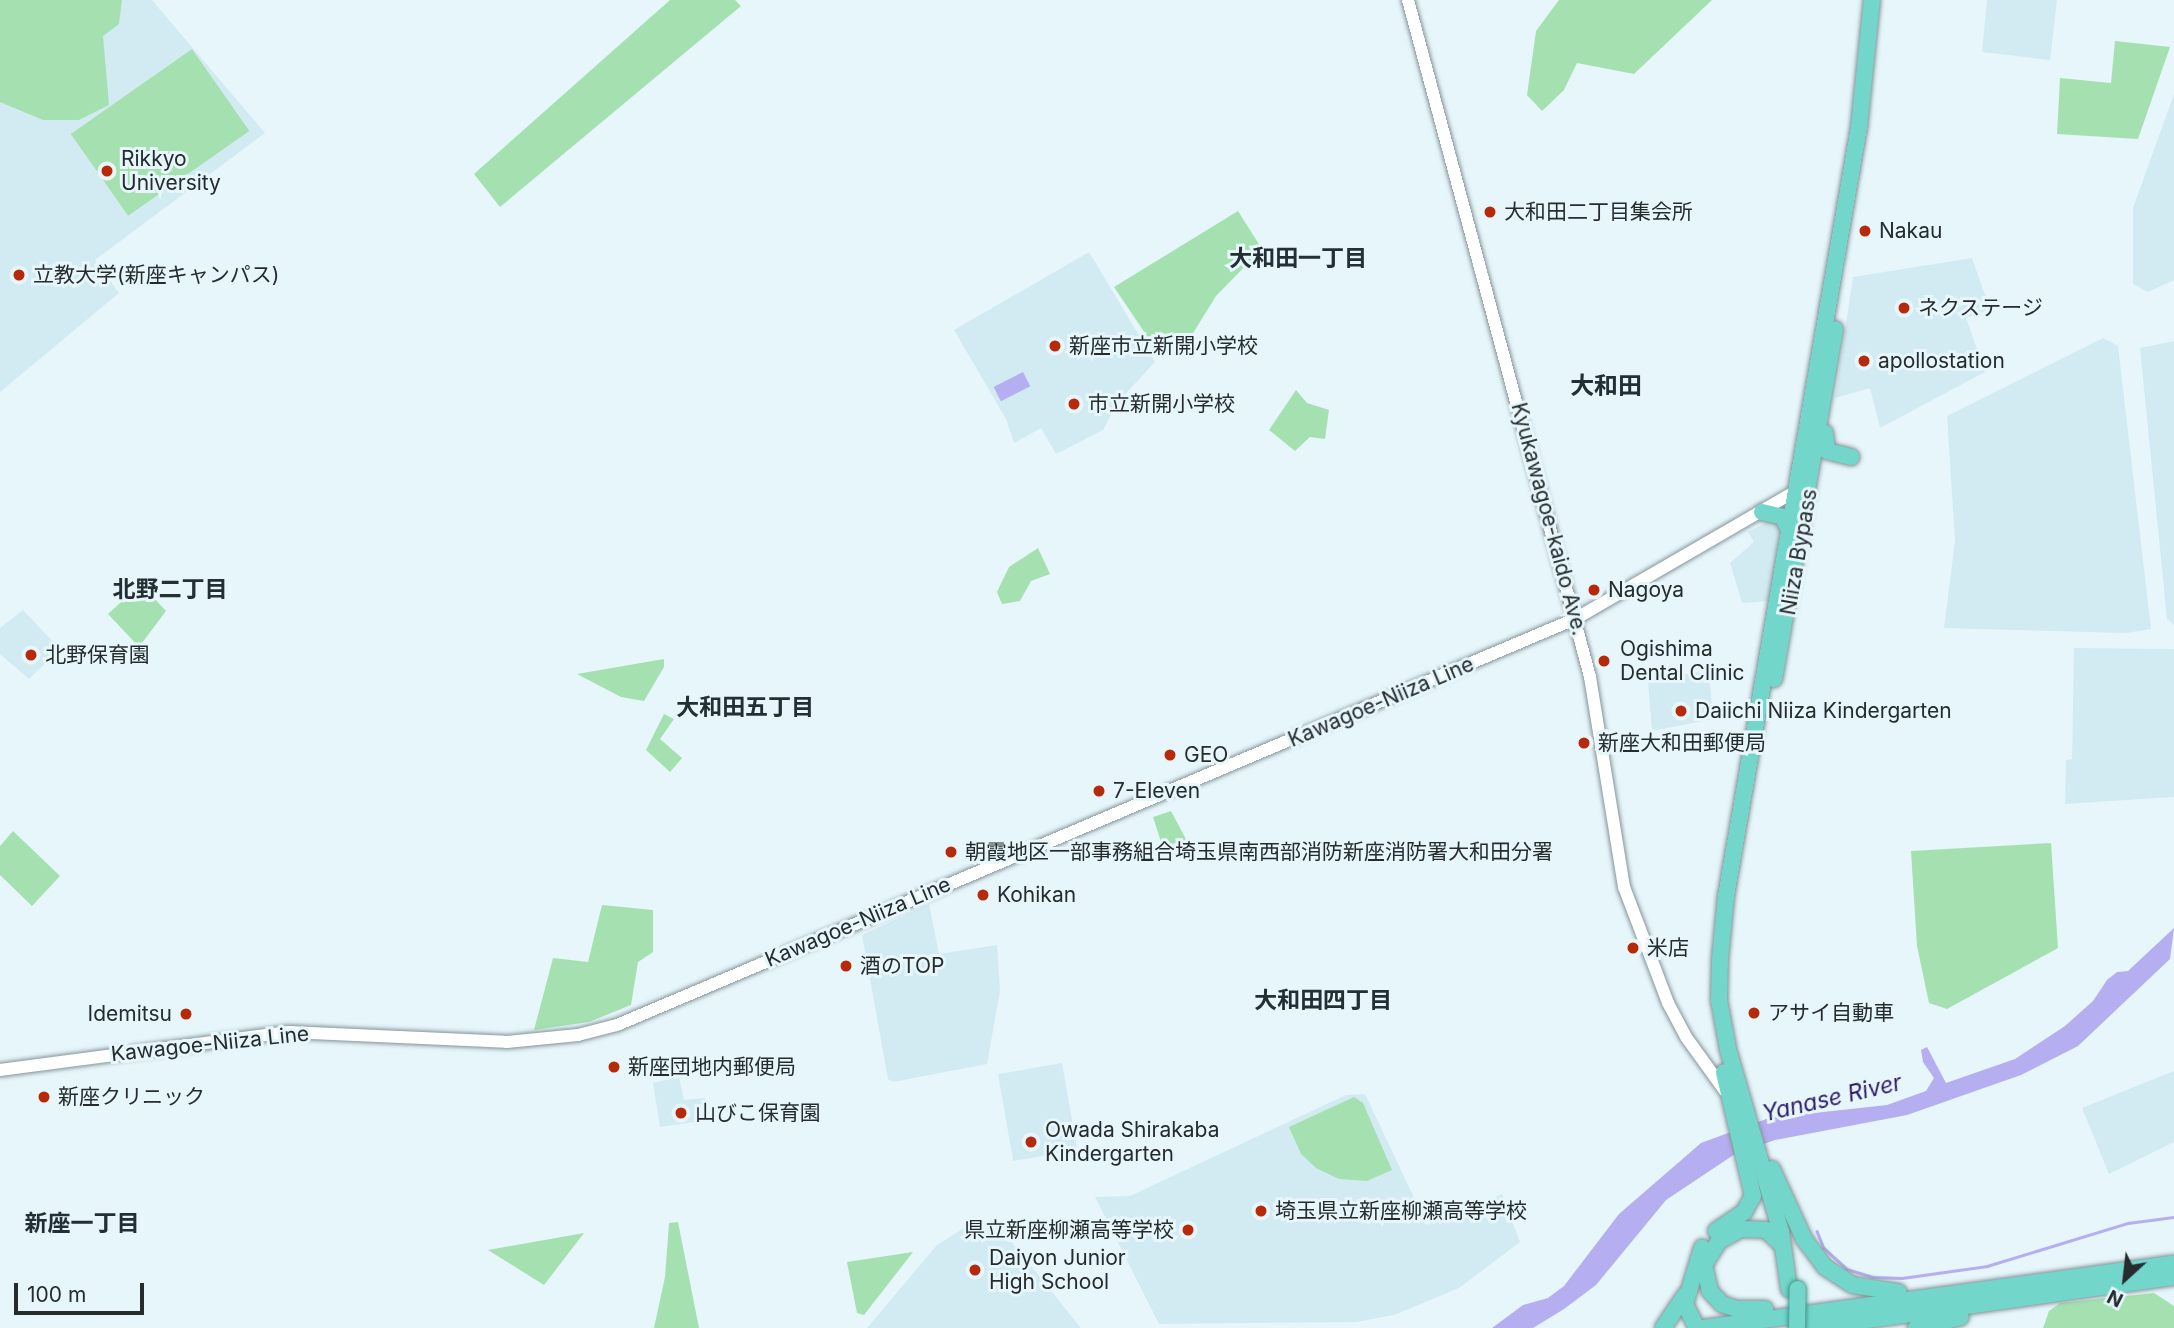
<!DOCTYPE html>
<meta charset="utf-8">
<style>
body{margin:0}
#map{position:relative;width:2174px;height:1328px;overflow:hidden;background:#e6f6fb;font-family:Inter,"Noto Sans JP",sans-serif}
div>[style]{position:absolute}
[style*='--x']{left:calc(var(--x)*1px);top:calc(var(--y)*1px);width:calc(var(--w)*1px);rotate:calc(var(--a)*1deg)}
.built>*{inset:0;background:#d2ebf3;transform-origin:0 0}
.green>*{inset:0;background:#a5e1b0;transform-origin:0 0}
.water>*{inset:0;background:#b5aef1;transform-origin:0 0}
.stream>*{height:2.5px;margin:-1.25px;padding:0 1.25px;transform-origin:1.25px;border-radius:1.25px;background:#b5aef1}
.roads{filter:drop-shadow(0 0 2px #859498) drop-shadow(0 0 2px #859498)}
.secondary>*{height:12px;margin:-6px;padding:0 6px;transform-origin:6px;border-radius:6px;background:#fff}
.trunk>*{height:16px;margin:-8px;padding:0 8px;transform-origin:8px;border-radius:8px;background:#73d6ca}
.bridges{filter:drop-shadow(0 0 2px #41948b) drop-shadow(0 0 2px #41948b)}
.trunk-bridge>*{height:16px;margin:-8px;padding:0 8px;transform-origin:8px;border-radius:8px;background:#73d6ca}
.dots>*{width:19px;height:19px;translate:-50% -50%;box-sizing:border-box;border:4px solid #e6f6fb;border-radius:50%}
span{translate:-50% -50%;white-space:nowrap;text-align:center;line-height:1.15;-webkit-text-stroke:6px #e6f6fb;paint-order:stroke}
.poi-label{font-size:21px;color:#262c2e}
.left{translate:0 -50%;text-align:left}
.right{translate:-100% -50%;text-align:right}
.street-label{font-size:21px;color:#262c2e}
.neighbourhood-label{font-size:23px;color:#222f33;font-weight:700}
.water-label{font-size:23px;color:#2f1c67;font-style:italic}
.quarter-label{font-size:24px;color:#222f33;font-weight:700}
.north{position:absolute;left:2090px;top:1244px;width:70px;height:70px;-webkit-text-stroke:5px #e6f6fb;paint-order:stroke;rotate:207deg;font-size:19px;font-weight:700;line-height:28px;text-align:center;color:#262c2e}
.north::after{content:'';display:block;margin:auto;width:24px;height:32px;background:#262c2e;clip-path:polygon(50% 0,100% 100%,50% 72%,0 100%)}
.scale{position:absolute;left:14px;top:1283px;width:130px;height:32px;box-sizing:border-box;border:4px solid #262c2e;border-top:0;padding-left:9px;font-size:21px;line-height:24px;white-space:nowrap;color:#262c2e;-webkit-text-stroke:5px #e6f6fb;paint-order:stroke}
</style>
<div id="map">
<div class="built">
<i style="clip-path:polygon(0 0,152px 0,265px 133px,95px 260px,119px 293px,0 392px)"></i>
<i style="clip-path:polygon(1987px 0,2057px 0,2050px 60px,1982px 52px)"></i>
<i style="clip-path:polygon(2174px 94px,2174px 280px,2148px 292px,2133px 284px,2133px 208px)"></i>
<i style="clip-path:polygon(1089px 252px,1155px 362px,1118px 402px,1103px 430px,1056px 454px,1041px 428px,1014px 443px,1006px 419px,954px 330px)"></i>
<i style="clip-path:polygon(1972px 258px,1990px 309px,1966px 318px,1985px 372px,1880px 428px,1870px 388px,1835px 398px,1853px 277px)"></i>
<i style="clip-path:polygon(2103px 338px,2118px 346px,2151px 629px,2126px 633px,1944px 628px,1955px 541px,1947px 416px)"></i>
<i style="clip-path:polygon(2174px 341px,2174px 625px,2167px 619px,2140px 348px)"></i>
<i style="clip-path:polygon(1769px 521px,1780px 528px,1770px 601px,1742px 603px,1730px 563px,1754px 542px,1748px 532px)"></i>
<i style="clip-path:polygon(23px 610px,60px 649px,29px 679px,0 654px,0 628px)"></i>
<i style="clip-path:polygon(2074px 648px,2174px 649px,2174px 797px,2065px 804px,2066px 760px,2072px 759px)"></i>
<i style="clip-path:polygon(1709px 670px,1713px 719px,1652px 731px,1648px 681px)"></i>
<i style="clip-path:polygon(929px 904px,939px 954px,997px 945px,1000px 991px,987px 1064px,893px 1082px,888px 1079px,862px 935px)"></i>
<i style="left:1062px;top:1063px;width:88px;height:65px;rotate:80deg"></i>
<i style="clip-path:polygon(2174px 1071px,2174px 1142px,2109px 1174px,2082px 1108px)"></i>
<i style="clip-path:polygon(679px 1077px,684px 1100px,705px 1098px,708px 1120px,660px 1127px,653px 1083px)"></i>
<i style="clip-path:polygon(1365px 1094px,1427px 1225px,1502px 1194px,1520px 1242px,1459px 1288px,1394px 1315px,1356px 1322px,1159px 1324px,1095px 1197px,1130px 1196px,1346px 1095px)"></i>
<i style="clip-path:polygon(993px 1219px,1081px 1328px,867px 1328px,937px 1245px,964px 1228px)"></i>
</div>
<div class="green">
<i style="clip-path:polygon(0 0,122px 0,119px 24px,103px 36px,109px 105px,79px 120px,43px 120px,0 102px)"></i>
<i style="clip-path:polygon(670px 0,735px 0,741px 6px,500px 207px,474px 174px)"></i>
<i style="clip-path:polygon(1559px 0,1712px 0,1634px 74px,1577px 63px,1564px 90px,1542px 111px,1527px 95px,1536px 31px)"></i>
<i style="clip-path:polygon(2115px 41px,2170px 47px,2138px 139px,2057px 134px,2060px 78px,2111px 83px)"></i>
<i style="left:192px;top:49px;width:100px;height:148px;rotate:55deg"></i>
<i style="clip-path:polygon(1238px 211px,1262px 249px,1216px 296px,1190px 338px,1155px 348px,1114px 287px)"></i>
<i style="clip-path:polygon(1296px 390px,1307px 403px,1329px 410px,1325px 439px,1310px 437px,1295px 451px,1269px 430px)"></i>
<i style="clip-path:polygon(1038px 548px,1050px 574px,1031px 581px,1020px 601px,1002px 604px,997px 592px,1009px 567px)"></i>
<i style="clip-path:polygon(141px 584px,166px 611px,139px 647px,108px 614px)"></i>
<i style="clip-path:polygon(664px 659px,664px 667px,644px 701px,621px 697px,577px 674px)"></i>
<i style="clip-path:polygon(664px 714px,674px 719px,660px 739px,682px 758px,670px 772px,646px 750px)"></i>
<i style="clip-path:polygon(1171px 811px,1187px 841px,1163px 848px,1153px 817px)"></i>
<i style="clip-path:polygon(13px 831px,60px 876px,32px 906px,0 875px,0 846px)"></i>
<i style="clip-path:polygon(2051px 843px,2058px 948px,1947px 1009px,1929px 1003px,1917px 946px,1911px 851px)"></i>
<i style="clip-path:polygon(602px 905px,653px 910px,653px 952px,638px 962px,631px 1005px,589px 1022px,534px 1030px,553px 958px,588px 962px)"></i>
<i style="clip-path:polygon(1354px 1097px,1363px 1103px,1392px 1170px,1367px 1181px,1339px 1179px,1316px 1168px,1301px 1154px,1289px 1127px)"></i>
<i style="clip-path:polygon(678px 1222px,699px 1328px,654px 1328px,665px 1277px,669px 1223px)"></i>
<i style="clip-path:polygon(584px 1233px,544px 1285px,488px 1250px)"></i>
<i style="clip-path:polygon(913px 1252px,864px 1315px,857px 1313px,847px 1262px)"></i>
<i style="clip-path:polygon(2154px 1293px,2174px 1306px,2174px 1328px,2043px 1328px,2049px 1311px,2060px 1303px)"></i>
</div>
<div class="water">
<i style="left:1023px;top:372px;width:16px;height:33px;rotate:63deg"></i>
<i style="clip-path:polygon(2174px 928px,2170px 959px,2078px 1046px,2021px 1075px,1907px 1115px,1775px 1140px,1735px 1154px,1666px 1200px,1596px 1285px,1564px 1309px,1533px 1328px,1492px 1328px,1523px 1305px,1548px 1298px,1564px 1286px,1619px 1214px,1701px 1143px,1769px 1118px,1887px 1105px,1926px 1091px,1934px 1078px,1923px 1062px,1921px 1050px,1927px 1047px,1946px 1083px,2015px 1059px,2065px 1026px,2093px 1001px,2107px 980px,2117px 972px,2128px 971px)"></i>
</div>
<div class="stream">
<i style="--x:1817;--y:1231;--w:18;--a:68"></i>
<i style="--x:1824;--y:1248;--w:31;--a:42"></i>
<i style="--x:1847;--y:1269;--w:27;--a:17"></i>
<i style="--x:1873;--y:1277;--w:29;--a:2"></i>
<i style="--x:1902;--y:1278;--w:86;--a:-8"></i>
<i style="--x:1987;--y:1266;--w:147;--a:-17"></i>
<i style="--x:2128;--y:1223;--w:46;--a:-7.4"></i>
</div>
<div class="roads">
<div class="secondary">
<i style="--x:1408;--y:0;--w:701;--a:74.95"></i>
<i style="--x:1590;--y:677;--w:213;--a:80.8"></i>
<i style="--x:1624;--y:887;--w:124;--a:69.2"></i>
<i style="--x:1668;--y:1003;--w:38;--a:62"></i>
<i style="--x:1686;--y:1037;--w:67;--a:54.2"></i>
<i style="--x:0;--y:1070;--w:291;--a:-7.5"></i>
<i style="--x:289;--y:1032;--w:218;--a:2.6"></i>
<i style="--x:507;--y:1042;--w:71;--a:-5.6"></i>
<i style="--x:578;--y:1035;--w:40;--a:-14.4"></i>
<i style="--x:617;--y:1025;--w:1040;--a:-22.97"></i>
<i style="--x:1575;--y:619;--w:259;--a:-30.1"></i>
</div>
<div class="trunk">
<i style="--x:1825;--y:433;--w:18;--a:84"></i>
<i style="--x:1827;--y:451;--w:25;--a:14"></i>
<i style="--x:1762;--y:512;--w:22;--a:13"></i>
<i style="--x:1783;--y:517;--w:17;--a:66"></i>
<i style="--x:1774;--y:679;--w:355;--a:-80.1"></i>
<i style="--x:1772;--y:1169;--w:77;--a:65.4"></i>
<i style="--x:1804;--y:1239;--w:35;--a:53"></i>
<i style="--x:1825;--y:1267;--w:33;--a:33"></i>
<i style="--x:1853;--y:1285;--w:46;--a:8.8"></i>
<i style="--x:1716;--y:1231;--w:34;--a:-34"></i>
<i style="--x:1744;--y:1212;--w:18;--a:-61"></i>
<i style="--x:1753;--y:1196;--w:127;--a:-103.2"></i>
<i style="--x:1789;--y:1289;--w:58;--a:-98"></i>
<i style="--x:1781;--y:1232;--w:191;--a:-106.2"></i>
<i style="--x:1728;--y:1049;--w:50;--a:-100.4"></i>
<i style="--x:1719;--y:1000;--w:41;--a:-88.6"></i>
<i style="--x:1720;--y:959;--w:63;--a:-84.6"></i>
<i style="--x:1726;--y:896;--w:780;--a:-80.19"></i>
<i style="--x:1859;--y:127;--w:128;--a:-84.2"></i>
<i style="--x:1765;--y:1309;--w:28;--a:180"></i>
<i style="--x:1737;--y:1309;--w:16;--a:-162"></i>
<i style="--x:1722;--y:1304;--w:18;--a:-133"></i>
<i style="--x:1710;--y:1291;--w:27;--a:-103"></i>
<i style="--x:1704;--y:1265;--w:28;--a:-58"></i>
<i style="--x:1719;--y:1241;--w:25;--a:-29"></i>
<i style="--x:1741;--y:1229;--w:25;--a:2"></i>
<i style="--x:1766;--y:1230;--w:22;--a:43"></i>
<i style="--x:1663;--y:1328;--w:40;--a:-56"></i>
<i style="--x:1697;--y:1328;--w:27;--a:-117"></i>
<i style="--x:1685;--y:1304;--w:59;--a:-73.1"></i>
<i style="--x:1704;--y:1328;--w:474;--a:-7.8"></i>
<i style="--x:1810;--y:1328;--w:368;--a:-8"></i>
<i style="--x:1916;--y:1328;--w:46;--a:-13.7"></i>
</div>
</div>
<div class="bridges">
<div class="trunk-bridge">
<i style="--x:1797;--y:1328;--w:39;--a:-89"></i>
</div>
</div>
<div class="dots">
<i style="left:107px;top:171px;background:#b62a0a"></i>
<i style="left:1490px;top:212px;background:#b62a0a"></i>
<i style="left:1865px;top:231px;background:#b62a0a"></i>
<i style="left:19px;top:275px;background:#b62a0a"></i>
<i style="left:1904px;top:308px;background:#b62a0a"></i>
<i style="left:1055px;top:346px;background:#b62a0a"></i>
<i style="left:1864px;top:361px;background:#b62a0a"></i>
<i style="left:1074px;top:404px;background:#b62a0a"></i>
<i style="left:1594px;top:590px;background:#b62a0a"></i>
<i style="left:31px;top:655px;background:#b62a0a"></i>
<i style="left:1604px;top:661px;background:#b62a0a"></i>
<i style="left:1681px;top:711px;background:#b62a0a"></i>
<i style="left:1584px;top:743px;background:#b62a0a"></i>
<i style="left:1170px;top:755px;background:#b62a0a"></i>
<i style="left:1099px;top:791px;background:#b62a0a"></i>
<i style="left:951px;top:852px;background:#b62a0a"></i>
<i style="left:983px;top:895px;background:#b62a0a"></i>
<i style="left:1633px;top:948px;background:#b62a0a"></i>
<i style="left:846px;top:966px;background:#b62a0a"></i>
<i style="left:1754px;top:1013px;background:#b62a0a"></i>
<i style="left:186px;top:1014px;background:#b62a0a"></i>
<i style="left:614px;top:1067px;background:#b62a0a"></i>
<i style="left:44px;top:1097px;background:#b62a0a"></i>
<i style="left:681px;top:1113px;background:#b62a0a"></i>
<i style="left:1031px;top:1142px;background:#b62a0a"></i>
<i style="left:1261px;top:1211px;background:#b62a0a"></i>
<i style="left:1188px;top:1230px;background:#b62a0a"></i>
<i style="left:975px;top:1270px;background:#b62a0a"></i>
</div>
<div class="poi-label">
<span class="left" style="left:121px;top:171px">Rikkyo<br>University</span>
<span class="left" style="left:1504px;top:212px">大和田二丁目集会所</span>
<span class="left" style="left:1879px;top:231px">Nakau</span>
<span class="left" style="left:33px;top:275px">立教大学(新座キャンパス)</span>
<span class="left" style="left:1918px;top:308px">ネクステージ</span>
<span class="left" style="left:1069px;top:346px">新座市立新開小学校</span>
<span class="left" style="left:1878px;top:361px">apollostation</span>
<span class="left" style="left:1088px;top:404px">市立新開小学校</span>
<span class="left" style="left:1608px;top:590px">Nagoya</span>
<span class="left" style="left:1620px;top:661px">Ogishima<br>Dental Clinic</span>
<span class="left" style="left:45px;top:655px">北野保育園</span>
<span class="left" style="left:1695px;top:711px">Daiichi Niiza Kindergarten</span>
<span class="left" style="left:1598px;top:743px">新座大和田郵便局</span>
<span class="left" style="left:1184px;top:755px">GEO</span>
<span class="left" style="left:1113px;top:791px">7-Eleven</span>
<span class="left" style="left:965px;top:852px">朝霞地区一部事務組合埼玉県南西部消防新座消防署大和田分署</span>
<span class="left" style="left:997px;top:895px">Kohikan</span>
<span class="left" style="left:1647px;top:948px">米店</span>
<span class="left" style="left:860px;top:966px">酒のTOP</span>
<span class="left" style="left:1768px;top:1013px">アサイ自動車</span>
<span class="right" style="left:172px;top:1014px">Idemitsu</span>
<span class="left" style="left:628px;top:1067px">新座団地内郵便局</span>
<span class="left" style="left:58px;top:1097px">新座クリニック</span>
<span class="left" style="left:695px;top:1113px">山びこ保育園</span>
<span class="left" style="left:1045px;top:1142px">Owada Shirakaba<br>Kindergarten</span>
<span class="left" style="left:1275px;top:1211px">埼玉県立新座柳瀬高等学校</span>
<span class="right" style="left:1174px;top:1230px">県立新座柳瀬高等学校</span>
<span class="left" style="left:989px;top:1270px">Daiyon Junior<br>High School</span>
</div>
<div class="street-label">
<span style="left:1549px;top:519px;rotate:75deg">Kyukawagoe-kaido Ave.</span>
<span style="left:1799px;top:552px;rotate:-80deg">Niiza Bypass</span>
<span style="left:1381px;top:702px;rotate:-23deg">Kawagoe-Niiza Line</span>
<span style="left:858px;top:922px;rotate:-23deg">Kawagoe-Niiza Line</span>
<span style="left:210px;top:1044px;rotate:-6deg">Kawagoe-Niiza Line</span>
</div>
<div class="neighbourhood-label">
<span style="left:1298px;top:258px">大和田一丁目</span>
<span style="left:170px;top:589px">北野二丁目</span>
<span style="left:745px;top:707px">大和田五丁目</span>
<span style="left:1323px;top:1000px">大和田四丁目</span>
<span style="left:82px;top:1223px">新座一丁目</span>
</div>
<div class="water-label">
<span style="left:1832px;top:1098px;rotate:-13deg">Yanase River</span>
</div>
<div class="quarter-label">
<span style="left:1606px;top:386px">大和田</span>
</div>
<div class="north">N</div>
<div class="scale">100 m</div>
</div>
